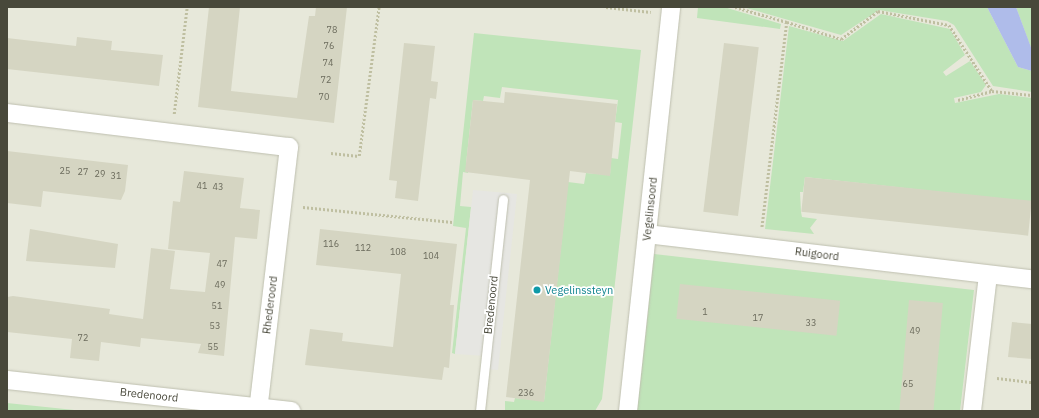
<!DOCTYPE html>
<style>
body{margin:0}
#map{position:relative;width:1039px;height:418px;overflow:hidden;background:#f4f4ec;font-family:"IBM Plex Sans",sans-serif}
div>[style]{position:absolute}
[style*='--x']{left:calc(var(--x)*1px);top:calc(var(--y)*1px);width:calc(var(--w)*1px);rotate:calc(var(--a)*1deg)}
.residential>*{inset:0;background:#e7e8da;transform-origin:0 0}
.green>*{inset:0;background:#c0e4b9}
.parking>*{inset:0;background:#e6e6e2}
.water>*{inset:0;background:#afbcea}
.building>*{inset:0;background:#d5d5c2;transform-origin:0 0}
.path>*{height:2.5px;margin-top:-1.25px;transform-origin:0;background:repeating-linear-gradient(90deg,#bfbfa1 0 2px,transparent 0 4px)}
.roads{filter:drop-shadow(0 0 1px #bebfaf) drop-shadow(0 0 1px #bebfaf)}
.service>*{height:9px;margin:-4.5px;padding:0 4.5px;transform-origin:4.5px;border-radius:4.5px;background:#fff}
.minor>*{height:18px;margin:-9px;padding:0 9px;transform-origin:9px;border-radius:9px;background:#fff}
.dots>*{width:11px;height:11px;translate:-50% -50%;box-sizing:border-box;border:2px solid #fff;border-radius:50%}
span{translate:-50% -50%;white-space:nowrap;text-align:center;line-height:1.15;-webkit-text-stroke:3.5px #fff;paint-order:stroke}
.number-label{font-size:9px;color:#6b6b5c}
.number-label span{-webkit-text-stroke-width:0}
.street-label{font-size:11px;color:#48483a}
.culture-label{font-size:11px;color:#0d838f}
.left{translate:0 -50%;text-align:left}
.frame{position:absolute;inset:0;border:8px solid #48483a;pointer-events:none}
</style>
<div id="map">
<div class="residential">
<i style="left:7px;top:7px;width:1025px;height:404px"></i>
</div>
<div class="green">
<i style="clip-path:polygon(698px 7px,724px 7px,781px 24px,780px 29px,697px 18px)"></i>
<i style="clip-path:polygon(743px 7px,987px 7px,1018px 67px,1032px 71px,1032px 92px,993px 86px,954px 25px,947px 21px,879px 10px,841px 35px)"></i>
<i style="clip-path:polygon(1016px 7px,1032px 7px,1032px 50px,1031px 48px)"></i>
<i style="clip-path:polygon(881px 14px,950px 29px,965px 55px,943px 72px,946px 76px,970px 61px,986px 85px,981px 92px,954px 98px,955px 103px,999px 94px,1032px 98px,1032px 202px,805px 177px,803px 192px,800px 192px,801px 212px,802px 217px,817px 219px,810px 228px,814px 234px,765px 229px,789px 26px,843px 41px)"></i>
<i style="clip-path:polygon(474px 33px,641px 50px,602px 399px,595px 411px,505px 410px,505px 401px,514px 402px,515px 398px,544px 401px,568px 182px,584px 184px,586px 173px,610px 175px,611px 158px,618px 159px,622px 123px,615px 122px,618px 100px,502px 87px,500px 98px,484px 96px,483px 101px,473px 100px,466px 164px,469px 166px,468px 173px,463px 172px,460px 206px,471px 207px,455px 354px,452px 353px,466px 228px,453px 226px)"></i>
<i style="clip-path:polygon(654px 254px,974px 290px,960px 411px,637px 411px)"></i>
<i style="clip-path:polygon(7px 403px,84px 411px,7px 411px)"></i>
</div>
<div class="parking">
<i style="clip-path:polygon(473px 190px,517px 194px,498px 370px,485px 369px,486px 356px,455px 354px)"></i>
</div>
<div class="water">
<i style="clip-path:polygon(987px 7px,1016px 7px,1032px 50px,1032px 71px,1018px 67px)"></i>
</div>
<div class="building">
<i style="clip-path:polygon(209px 7px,240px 7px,231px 91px,297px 98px,309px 16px,315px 16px,316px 7px,347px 7px,334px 123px,198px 107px)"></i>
<i style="clip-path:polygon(77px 37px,112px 41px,111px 50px,163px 55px,159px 86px,7px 69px,7px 38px,76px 46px)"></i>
<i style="clip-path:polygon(404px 43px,435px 46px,431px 81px,438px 82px,436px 99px,430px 98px,418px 201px,395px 198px,397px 181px,389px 180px)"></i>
<i style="left:724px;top:43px;width:35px;height:170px;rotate:7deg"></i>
<i style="clip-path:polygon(505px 92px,617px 104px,610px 176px,570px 171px,544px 402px,506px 397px,530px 180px,465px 172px,473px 100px,504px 103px)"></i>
<i style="clip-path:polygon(7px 151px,128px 165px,125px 191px,121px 200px,43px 191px,41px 207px,7px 203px)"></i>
<i style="clip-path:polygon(184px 171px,244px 178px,240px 208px,260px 210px,257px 239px,235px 237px,224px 356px,198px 353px,201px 344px,141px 338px,140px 347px,101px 342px,99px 361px,70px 358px,72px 339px,7px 332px,7px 297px,13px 296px,110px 309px,109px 314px,143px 319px,151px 248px,175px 251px,170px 289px,205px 292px,210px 253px,168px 249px,173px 201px,180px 202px)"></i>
<i style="left:805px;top:177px;width:228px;height:35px;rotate:6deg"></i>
<i style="clip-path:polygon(30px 229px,118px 244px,115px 268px,26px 261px)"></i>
<i style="clip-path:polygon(320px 229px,457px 244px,450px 305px,454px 305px,449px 368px,444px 367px,442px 380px,305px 365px,310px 329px,343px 333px,342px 341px,393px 347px,401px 274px,316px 265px)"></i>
<i style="left:680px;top:284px;width:161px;height:35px;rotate:6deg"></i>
<i style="left:909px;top:300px;width:34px;height:112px;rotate:5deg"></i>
<i style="clip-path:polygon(1012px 322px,1032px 324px,1032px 359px,1008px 357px)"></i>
</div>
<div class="path">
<i style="--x:606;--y:7;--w:45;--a:6.3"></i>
<i style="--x:735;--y:7;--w:54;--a:16.1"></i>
<i style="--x:787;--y:22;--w:208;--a:96.9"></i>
<i style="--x:787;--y:22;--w:57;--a:17.5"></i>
<i style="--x:841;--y:39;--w:46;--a:-37.1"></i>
<i style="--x:878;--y:11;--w:72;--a:11.2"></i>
<i style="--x:949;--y:25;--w:79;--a:56.9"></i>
<i style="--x:992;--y:91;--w:40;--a:5.7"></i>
<i style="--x:958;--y:100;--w:35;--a:-15"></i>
<i style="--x:174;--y:114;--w:108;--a:-83.1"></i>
<i style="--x:331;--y:153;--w:28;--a:6"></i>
<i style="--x:359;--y:156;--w:150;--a:-82.4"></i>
<i style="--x:303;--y:207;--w:150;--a:5.7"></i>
<i style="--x:997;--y:378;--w:35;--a:7"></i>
</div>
<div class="roads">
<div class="service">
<i style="--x:480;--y:411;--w:213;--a:-83.8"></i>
</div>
<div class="minor">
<i style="--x:7;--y:113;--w:284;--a:6.9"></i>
<i style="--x:289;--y:147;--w:266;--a:96.7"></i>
<i style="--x:647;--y:234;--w:388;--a:6.7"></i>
<i style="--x:7;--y:380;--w:286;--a:6.2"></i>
<i style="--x:628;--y:411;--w:406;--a:-83.9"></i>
<i style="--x:972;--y:411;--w:137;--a:-83.3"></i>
</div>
</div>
<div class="dots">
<i style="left:537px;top:290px;background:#0f9aa8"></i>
</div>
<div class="number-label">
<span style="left:332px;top:30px">78</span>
<span style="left:329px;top:46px">76</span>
<span style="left:328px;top:63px">74</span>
<span style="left:326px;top:80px">72</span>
<span style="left:324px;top:97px">70</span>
<span style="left:65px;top:171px">25</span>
<span style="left:83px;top:172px">27</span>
<span style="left:100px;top:174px">29</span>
<span style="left:116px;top:176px">31</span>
<span style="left:202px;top:186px">41</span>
<span style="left:218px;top:187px">43</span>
<span style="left:331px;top:244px">116</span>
<span style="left:363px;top:248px">112</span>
<span style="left:398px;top:252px">108</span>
<span style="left:431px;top:256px">104</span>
<span style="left:222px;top:264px">47</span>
<span style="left:220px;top:285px">49</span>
<span style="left:217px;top:306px">51</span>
<span style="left:705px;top:312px">1</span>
<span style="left:758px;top:318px">17</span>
<span style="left:811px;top:323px">33</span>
<span style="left:215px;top:326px">53</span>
<span style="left:915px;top:331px">49</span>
<span style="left:83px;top:338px">72</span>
<span style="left:213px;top:347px">55</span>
<span style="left:908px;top:384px">65</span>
<span style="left:526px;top:393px">236</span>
</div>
<div class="street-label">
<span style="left:650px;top:209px;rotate:-84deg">Vegelinsoord</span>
<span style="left:817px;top:254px;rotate:7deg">Ruigoord</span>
<span style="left:270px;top:305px;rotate:-83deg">Rhederoord</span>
<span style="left:491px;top:305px;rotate:-84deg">Bredenoord</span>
<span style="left:149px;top:395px;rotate:6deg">Bredenoord</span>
</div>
<div class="culture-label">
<span class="left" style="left:545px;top:290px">Vegelinssteyn</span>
</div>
<div class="frame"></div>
</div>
